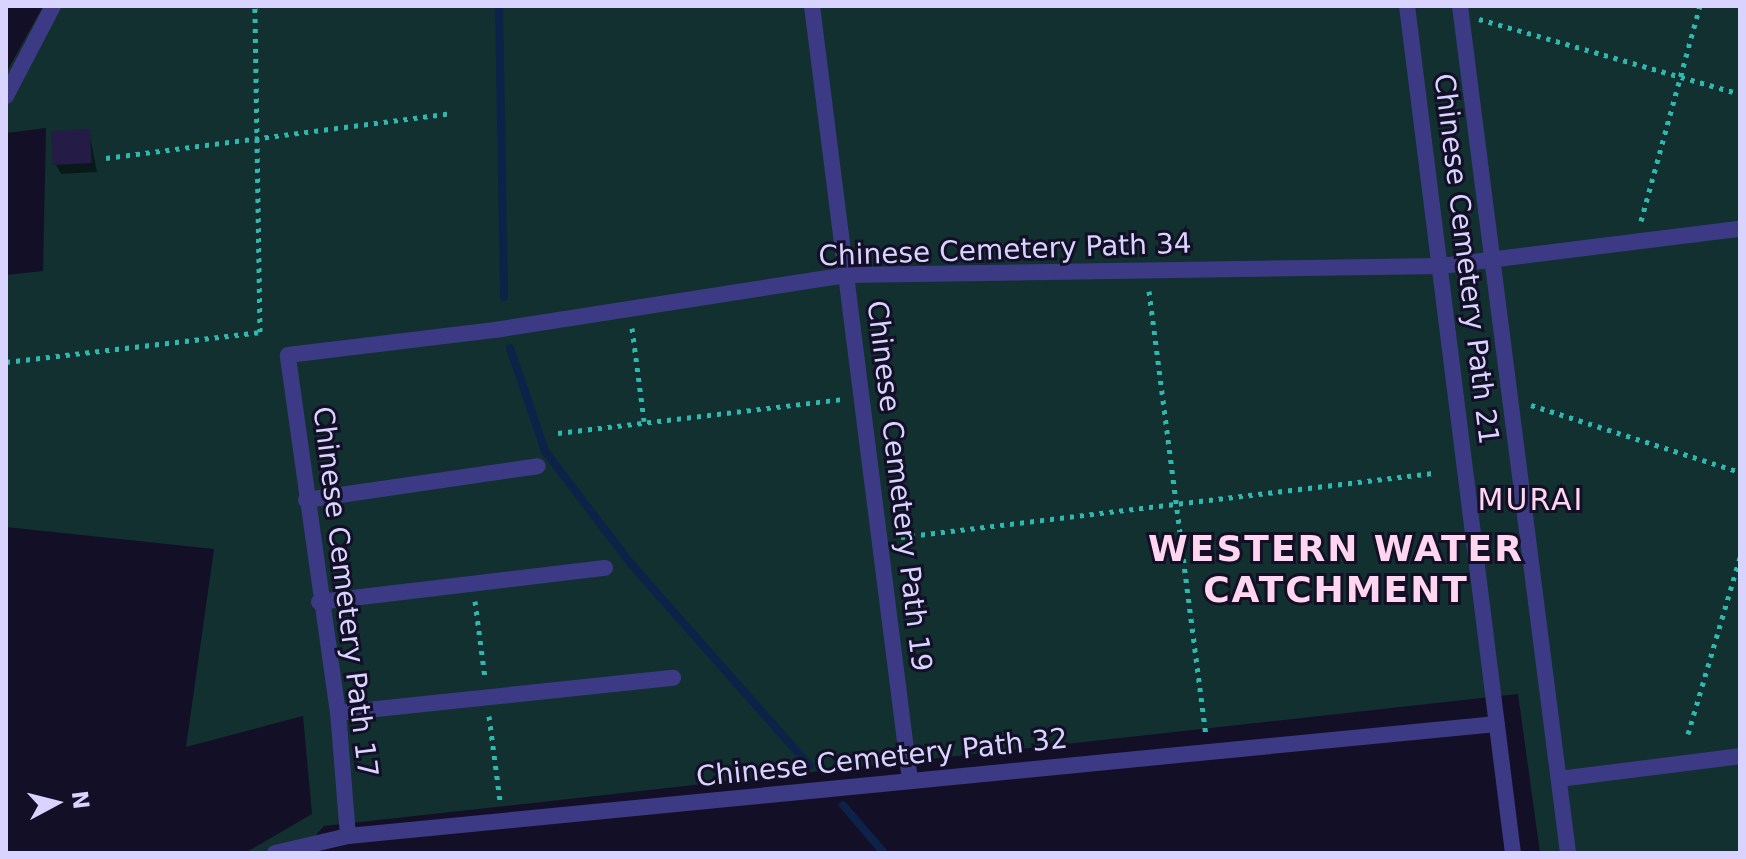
<!DOCTYPE html>
<style>
body{margin:0}
#map{position:relative;width:1746px;height:859px;overflow:hidden;background:#130f26;font-family:"DejaVu Sans",sans-serif}
div>[style]{position:absolute}
[style*='--x']{left:calc(var(--x)*1px);top:calc(var(--y)*1px);width:calc(var(--w)*1px);rotate:calc(var(--a)*1deg)}
.green>*{inset:0;background:#12302f}
.shadow>*{inset:0;background:#0007}
.stream>*{height:8px;margin:-4px;padding:0 4px;transform-origin:4px;border-radius:4px;background:#0c2248}
.building>*{inset:0;background:#241b47;transform-origin:0 0}
.path>*{height:5px;margin-top:-2.5px;transform-origin:0;background:repeating-linear-gradient(90deg,#2fb8b0 0 4px,transparent 0 10px)}
.service>*{height:16px;margin:-8px;padding:0 8px;transform-origin:8px;border-radius:8px;background:#3d3a85}
span{translate:-50% -50%;white-space:nowrap;text-align:center;line-height:1.15;-webkit-text-stroke:6px #130f26;paint-order:stroke}
.street-label{font-size:28px;color:#d9d4ff}
.neighbourhood-label{font-size:30px;color:#ffd6f0;letter-spacing:2px}
.district-label{font-size:36px;color:#ffd6f0;font-weight:700;letter-spacing:2px}
.frame{position:absolute;inset:0;border:8px solid #d9d4ff;pointer-events:none}
.north{position:absolute;left:16px;top:763px;width:80px;height:80px;-webkit-text-stroke:6px #130f26;paint-order:stroke;rotate:83deg;font-size:22px;font-weight:700;line-height:32px;text-align:center;color:#d9d4ff}
.north::after{content:'';display:block;margin:auto;width:28px;height:36px;background:#d9d4ff;clip-path:polygon(50% 0,100% 100%,50% 72%,0 100%)}
</style>
<div id="map">
<div class="green">
<i style="clip-path:polygon(43px 6px,1740px 6px,1740px 853px,1540px 853px,1518px 694px,324px 826px,300px 853px,245px 853px,312px 814px,303px 716px,186px 747px,214px 549px,6px 527px,6px 275px,43px 271px,46px 128px,6px 133px,6px 73px)"></i>
</div>
<div class="shadow">
<i style="clip-path:polygon(89px 131px,97px 172px,61px 174px,56px 165px)"></i>
</div>
<div class="stream">
<i style="--x:499;--y:6;--w:291;--a:89"></i>
<i style="--x:510;--y:348;--w:109;--a:71.2"></i>
<i style="--x:545;--y:451;--w:143;--a:52.7"></i>
<i style="--x:632;--y:565;--w:268;--a:48.5"></i>
<i style="--x:843;--y:805;--w:63;--a:49.5"></i>
</div>
<div class="building">
<i style="left:90px;top:129px;width:34px;height:39px;rotate:87deg"></i>
</div>
<div class="path">
<i style="--x:1479;--y:19;--w:272;--a:16"></i>
<i style="--x:106;--y:158;--w:344;--a:-7.4"></i>
<i style="--x:1641;--y:221;--w:223;--a:-74.7"></i>
<i style="--x:1149;--y:291;--w:447;--a:82.7"></i>
<i style="--x:632;--y:328;--w:94;--a:82.6"></i>
<i style="--x:6;--y:362;--w:256;--a:-6.7"></i>
<i style="--x:260;--y:332;--w:326;--a:-90.9"></i>
<i style="--x:1531;--y:405;--w:219;--a:17.8"></i>
<i style="--x:558;--y:433;--w:286;--a:-6.8"></i>
<i style="--x:901;--y:537;--w:536;--a:-6.86"></i>
<i style="--x:475;--y:601;--w:78;--a:82.6"></i>
<i style="--x:489;--y:716;--w:86;--a:82.6"></i>
<i style="--x:1688;--y:734;--w:184;--a:-73.6"></i>
</div>
<div class="service">
<i style="--x:812;--y:6;--w:781;--a:82.79"></i>
<i style="--x:1407;--y:6;--w:854;--a:82.87"></i>
<i style="--x:1460;--y:6;--w:854;--a:82.73"></i>
<i style="--x:6;--y:96;--w:102;--a:-62.4"></i>
<i style="--x:306;--y:500;--w:234;--a:-8.3"></i>
<i style="--x:319;--y:602;--w:288;--a:-6.8"></i>
<i style="--x:338;--y:713;--w:337;--a:-6"></i>
<i style="--x:1559;--y:779;--w:182;--a:-7.2"></i>
<i style="--x:348;--y:836;--w:123;--a:-94.6"></i>
<i style="--x:338;--y:713;--w:361;--a:-98"></i>
<i style="--x:288;--y:355;--w:209;--a:-6.9"></i>
<i style="--x:495;--y:330;--w:355;--a:-8.9"></i>
<i style="--x:846;--y:275;--w:595;--a:-0.87"></i>
<i style="--x:1441;--y:266;--w:301;--a:-7.1"></i>
<i style="--x:275;--y:853;--w:75;--a:-13.1"></i>
<i style="--x:348;--y:836;--w:1154;--a:-5.57"></i>
</div>
<div class="street-label">
<span style="left:1005px;top:250px;rotate:-2deg">Chinese Cemetery Path 34</span>
<span style="left:1466px;top:259px;rotate:83deg">Chinese Cemetery Path 21</span>
<span style="left:899px;top:486px;rotate:83deg">Chinese Cemetery Path 19</span>
<span style="left:345px;top:592px;rotate:83deg">Chinese Cemetery Path 17</span>
<span style="left:882px;top:758px;rotate:-6deg">Chinese Cemetery Path 32</span>
</div>
<div class="neighbourhood-label">
<span style="left:1531px;top:500px">MURAI</span>
</div>
<div class="district-label">
<span style="left:1336px;top:569px">WESTERN WATER<br>CATCHMENT</span>
</div>
<div class="frame"></div>
<div class="north">N</div>
</div>
